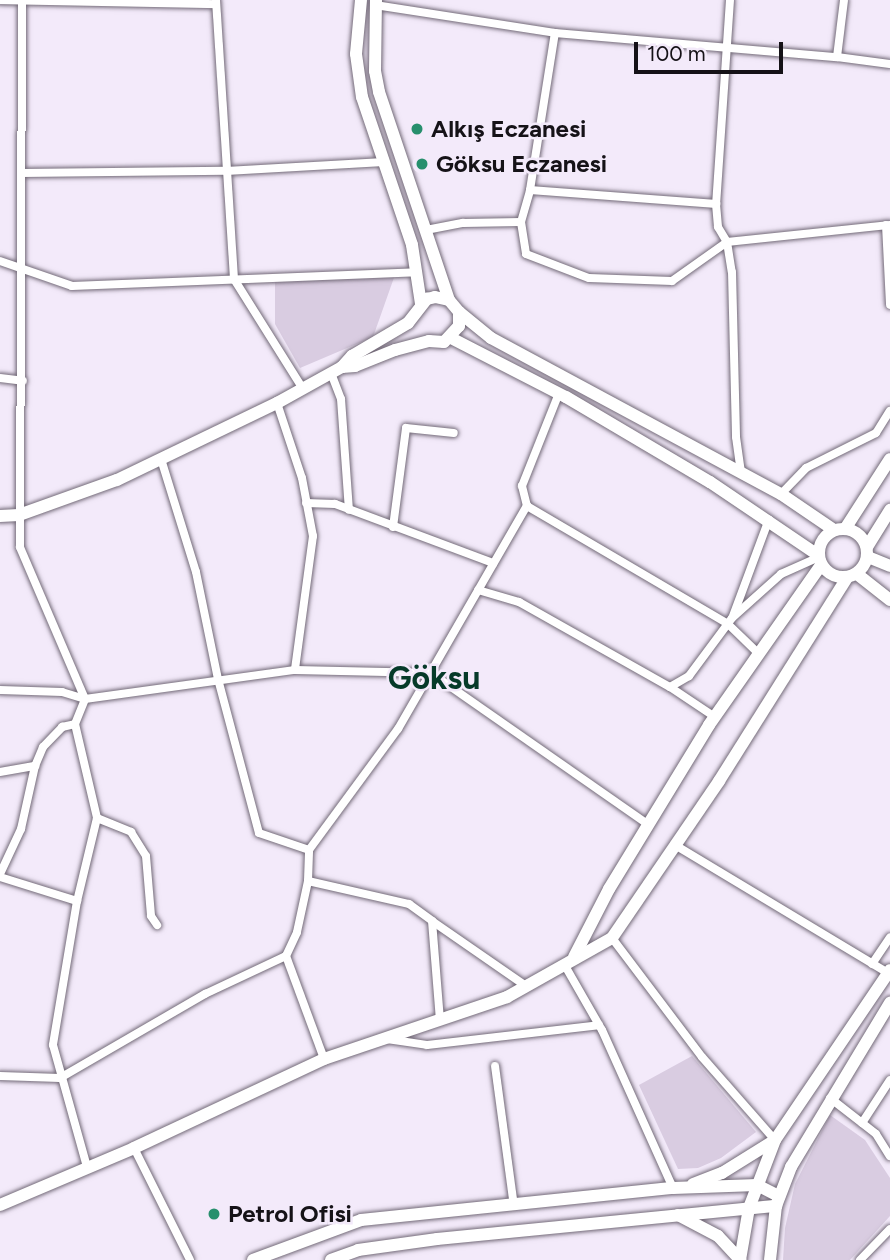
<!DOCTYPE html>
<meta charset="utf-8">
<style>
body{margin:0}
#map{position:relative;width:890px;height:1260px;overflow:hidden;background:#f3eafa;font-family:Figtree,sans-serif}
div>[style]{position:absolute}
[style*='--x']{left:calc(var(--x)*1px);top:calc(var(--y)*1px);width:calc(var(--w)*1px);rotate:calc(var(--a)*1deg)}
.green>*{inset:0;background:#d9cce1}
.roads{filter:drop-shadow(0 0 2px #736a78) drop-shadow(0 0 2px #736a78)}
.street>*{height:8px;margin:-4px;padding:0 4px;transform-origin:4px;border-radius:4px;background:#fff}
.secondary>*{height:12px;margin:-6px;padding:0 6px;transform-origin:6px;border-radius:6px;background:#fff}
.secondary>.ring{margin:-6px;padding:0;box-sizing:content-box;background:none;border:12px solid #fff;border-radius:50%}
.primary>*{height:12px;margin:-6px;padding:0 6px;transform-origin:6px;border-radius:6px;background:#fff}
.dots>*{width:19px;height:19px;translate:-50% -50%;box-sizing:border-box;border:4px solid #f3eafa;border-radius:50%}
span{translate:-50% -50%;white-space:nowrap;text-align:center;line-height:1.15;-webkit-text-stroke:5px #f3eafa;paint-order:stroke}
.poi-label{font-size:24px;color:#151217;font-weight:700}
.left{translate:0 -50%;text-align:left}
.district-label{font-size:32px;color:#063a29;font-weight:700}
.scale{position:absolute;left:634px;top:42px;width:149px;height:32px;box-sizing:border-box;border:4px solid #151217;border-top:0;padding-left:9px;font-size:21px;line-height:24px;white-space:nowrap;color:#151217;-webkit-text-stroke:5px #f3eafa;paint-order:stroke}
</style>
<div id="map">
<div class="green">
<i style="clip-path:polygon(396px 272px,373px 337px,300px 368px,275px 324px,275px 281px)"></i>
<i style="clip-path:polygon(692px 1056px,756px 1132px,721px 1158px,698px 1168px,678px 1169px,639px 1085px)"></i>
<i style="clip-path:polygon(830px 1115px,865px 1140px,890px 1178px,890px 1216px,850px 1260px,783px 1260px,785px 1228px,795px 1184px)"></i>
</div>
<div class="roads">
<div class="street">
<i style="--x:0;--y:0;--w:216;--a:1.1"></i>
<i style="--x:216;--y:0;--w:280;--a:86.3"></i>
<i style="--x:234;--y:279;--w:130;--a:57.9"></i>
<i style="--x:730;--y:0;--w:204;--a:93.9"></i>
<i style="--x:716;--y:204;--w:23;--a:85"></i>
<i style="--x:718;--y:227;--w:17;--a:59"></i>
<i style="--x:727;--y:242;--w:30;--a:81"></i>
<i style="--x:732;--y:272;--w:165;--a:88.6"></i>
<i style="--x:736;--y:437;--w:35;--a:82"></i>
<i style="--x:375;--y:5;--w:182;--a:8.8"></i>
<i style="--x:555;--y:33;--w:283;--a:4.9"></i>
<i style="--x:837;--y:57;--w:53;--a:7.5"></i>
<i style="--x:837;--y:57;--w:57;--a:-83"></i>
<i style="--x:21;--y:173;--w:205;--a:-0.6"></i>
<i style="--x:226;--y:171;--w:158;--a:-3.3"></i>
<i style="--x:530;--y:190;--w:187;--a:4.3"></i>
<i style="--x:521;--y:222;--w:32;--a:81"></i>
<i style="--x:526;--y:254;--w:67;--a:20.9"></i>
<i style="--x:589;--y:278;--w:83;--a:2.1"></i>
<i style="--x:672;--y:281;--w:67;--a:-35.3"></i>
<i style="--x:727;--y:242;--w:164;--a:-6"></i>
<i style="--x:886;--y:225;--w:80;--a:87.1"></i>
<i style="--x:426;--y:230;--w:38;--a:-11"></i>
<i style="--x:463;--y:223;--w:58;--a:-1"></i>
<i style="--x:521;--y:222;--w:33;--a:-74"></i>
<i style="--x:530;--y:190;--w:159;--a:-81"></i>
<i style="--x:0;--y:261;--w:76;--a:19.1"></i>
<i style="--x:72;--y:286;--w:345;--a:-2.3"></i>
<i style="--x:331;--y:373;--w:28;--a:69"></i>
<i style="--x:341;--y:399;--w:111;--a:85.9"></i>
<i style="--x:0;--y:378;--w:23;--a:7"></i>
<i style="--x:277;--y:403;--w:79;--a:71.6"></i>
<i style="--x:302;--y:478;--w:59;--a:79.3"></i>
<i style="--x:313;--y:536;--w:135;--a:97.7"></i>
<i style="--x:161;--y:459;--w:118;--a:72.8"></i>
<i style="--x:196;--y:572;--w:109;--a:78.4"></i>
<i style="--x:218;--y:679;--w:159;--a:75.1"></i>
<i style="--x:259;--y:833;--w:53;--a:18.8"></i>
<i style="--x:781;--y:494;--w:36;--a:-46"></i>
<i style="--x:806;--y:468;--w:78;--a:-26.6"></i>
<i style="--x:876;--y:433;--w:26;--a:-58"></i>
<i style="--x:306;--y:503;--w:29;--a:2"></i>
<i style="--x:335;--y:504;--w:169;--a:20.5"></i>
<i style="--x:527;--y:506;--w:233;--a:30.4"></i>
<i style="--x:728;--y:624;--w:43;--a:44.1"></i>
<i style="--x:393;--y:527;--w:100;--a:-82.5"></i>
<i style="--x:406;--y:428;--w:48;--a:5.9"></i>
<i style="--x:478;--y:590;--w:43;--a:16.3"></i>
<i style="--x:519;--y:602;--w:173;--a:29.4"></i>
<i style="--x:670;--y:687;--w:22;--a:-30"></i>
<i style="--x:689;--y:676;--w:72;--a:-53.4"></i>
<i style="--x:732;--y:618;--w:66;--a:-41.9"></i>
<i style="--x:781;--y:574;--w:42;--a:-24.1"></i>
<i style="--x:733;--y:616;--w:103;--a:-69.6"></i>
<i style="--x:670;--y:687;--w:54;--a:33.7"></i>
<i style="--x:0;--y:690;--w:62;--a:1.8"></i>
<i style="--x:62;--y:692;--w:24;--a:17"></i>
<i style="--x:85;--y:699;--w:212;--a:-7.9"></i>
<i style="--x:295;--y:670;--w:136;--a:1.3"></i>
<i style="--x:431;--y:673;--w:266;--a:34.9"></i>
<i style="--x:75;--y:724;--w:97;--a:76.8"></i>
<i style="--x:97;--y:818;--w:85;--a:103.5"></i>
<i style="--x:77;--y:901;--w:146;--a:99.5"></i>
<i style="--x:53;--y:1045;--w:127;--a:74.4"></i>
<i style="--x:0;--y:772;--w:36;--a:-10"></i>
<i style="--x:97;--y:818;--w:37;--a:22"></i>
<i style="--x:131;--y:832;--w:28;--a:58"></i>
<i style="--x:146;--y:856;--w:60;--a:85.2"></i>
<i style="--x:151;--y:916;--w:11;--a:56"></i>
<i style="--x:675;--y:845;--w:249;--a:31"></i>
<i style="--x:0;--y:874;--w:50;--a:-65"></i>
<i style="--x:21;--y:829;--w:65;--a:-77.5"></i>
<i style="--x:35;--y:766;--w:21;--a:-67"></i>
<i style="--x:43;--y:747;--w:28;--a:-46"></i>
<i style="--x:62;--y:727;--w:13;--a:-13"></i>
<i style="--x:75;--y:724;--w:27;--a:-68"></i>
<i style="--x:85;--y:699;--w:165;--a:-113.2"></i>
<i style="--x:20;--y:547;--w:547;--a:-89.79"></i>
<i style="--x:0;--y:877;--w:81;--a:17.3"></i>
<i style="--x:308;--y:881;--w:104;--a:12.8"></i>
<i style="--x:409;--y:904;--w:29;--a:36"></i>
<i style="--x:432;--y:921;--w:100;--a:85.4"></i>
<i style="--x:432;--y:921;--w:114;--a:34.7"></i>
<i style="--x:612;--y:938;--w:149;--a:52.9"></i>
<i style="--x:702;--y:1057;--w:111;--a:48.7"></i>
<i style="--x:286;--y:956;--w:110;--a:69.7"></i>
<i style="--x:564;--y:964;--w:76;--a:60.1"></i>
<i style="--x:602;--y:1030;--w:173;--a:65.8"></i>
<i style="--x:872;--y:964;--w:32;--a:-56"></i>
<i style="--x:387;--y:1039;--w:40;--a:8.5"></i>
<i style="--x:427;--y:1045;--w:173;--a:-6.6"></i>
<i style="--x:495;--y:1066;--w:141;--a:82.3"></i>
<i style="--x:0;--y:1076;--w:60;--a:1.9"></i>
<i style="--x:60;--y:1078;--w:168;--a:-30.1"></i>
<i style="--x:205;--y:994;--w:89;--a:-25.1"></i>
<i style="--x:286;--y:956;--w:26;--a:-65"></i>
<i style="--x:297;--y:932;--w:52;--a:-77.8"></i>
<i style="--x:308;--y:881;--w:31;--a:-88"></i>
<i style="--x:309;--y:850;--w:150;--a:-53.7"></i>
<i style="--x:398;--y:729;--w:258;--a:-60"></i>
<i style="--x:527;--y:506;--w:21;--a:-104"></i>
<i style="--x:522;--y:486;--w:100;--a:-68.3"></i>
<i style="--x:830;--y:1098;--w:58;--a:38"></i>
<i style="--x:876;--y:1134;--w:26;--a:58"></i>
<i style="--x:862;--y:1123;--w:51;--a:-56.9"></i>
<i style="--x:134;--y:1148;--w:125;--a:63.4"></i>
<i style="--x:860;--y:1260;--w:43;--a:-45.9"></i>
</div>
<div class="secondary">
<i style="--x:361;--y:0;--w:54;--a:95.3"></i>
<i style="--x:356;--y:54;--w:43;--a:82.1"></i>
<i style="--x:362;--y:97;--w:156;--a:71.3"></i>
<i style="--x:412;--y:245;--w:60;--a:81.3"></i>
<i style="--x:376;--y:0;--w:71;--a:90.8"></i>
<i style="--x:375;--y:71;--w:21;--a:79"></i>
<i style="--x:379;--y:92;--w:219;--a:71.4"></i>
<i style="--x:449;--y:300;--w:16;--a:50"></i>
<i style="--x:459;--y:312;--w:41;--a:39.1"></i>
<i style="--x:491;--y:338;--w:329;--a:28.3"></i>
<i style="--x:781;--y:494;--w:64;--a:34.2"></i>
<i style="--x:451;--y:338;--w:129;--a:27.2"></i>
<i style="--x:566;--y:397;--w:167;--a:30.6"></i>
<i style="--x:710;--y:482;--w:130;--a:34.1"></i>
<i style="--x:342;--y:367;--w:13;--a:-4"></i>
<i style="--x:355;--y:366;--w:43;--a:-21.8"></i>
<i style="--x:395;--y:350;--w:35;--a:-15"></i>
<i style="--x:429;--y:341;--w:15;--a:4"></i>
<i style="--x:444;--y:342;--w:22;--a:-47"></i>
<i style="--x:459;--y:326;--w:14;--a:-90"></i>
<i style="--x:0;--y:516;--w:19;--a:-3"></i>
<i style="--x:19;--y:515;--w:104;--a:-19.7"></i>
<i style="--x:117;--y:480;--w:178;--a:-25.7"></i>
<i style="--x:277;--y:403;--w:74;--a:-29"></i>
<i style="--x:342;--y:367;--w:15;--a:-48"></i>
<i style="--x:352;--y:356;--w:65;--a:-30.5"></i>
<i style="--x:408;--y:323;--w:31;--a:-52"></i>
<i style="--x:427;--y:299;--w:8;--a:-14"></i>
<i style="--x:435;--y:297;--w:14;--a:12"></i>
<i class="ring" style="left:819px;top:529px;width:36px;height:36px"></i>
<i style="--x:845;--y:529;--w:83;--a:-57.3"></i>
<i style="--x:867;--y:547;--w:44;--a:-58.1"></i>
<i style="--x:868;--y:557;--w:24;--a:22"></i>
<i style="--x:857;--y:574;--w:42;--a:38.2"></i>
<i style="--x:574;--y:957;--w:76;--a:-62.8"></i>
<i style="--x:609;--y:889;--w:192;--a:-58.6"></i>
<i style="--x:709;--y:725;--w:195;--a:-55"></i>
<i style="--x:0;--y:1205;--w:146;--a:-23"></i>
<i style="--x:134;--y:1148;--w:210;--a:-25.1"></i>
<i style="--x:324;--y:1059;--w:193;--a:-18.7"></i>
<i style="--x:507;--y:997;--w:120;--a:-29.3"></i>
<i style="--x:612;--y:938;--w:190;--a:-55.7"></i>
<i style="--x:719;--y:781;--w:240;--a:-57.8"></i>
</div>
<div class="primary">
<i style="--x:693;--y:1184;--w:31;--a:-21"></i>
<i style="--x:722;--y:1173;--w:62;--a:-31.9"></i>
<i style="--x:678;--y:1215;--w:45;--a:27.7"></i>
<i style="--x:718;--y:1236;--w:33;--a:47"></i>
<i style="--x:253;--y:1260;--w:115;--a:-20.3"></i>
<i style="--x:361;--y:1220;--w:314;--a:-5.9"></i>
<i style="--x:673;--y:1188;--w:84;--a:-2"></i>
<i style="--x:757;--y:1185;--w:25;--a:27"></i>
<i style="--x:331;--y:1260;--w:29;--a:-20"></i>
<i style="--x:358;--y:1250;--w:80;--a:-7.9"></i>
<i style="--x:437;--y:1239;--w:341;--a:-5.6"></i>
<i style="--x:740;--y:1260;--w:53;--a:-80.2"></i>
<i style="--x:749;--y:1208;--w:73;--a:-69.1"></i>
<i style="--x:775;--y:1140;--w:205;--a:-55.9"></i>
<i style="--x:770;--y:1260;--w:54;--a:-83.7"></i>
<i style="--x:776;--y:1206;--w:42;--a:-69"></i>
<i style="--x:791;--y:1167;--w:192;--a:-58.9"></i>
</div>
</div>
<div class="dots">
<i style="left:417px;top:129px;background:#278f6d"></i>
<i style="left:422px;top:164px;background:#278f6d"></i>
<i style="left:214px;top:1214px;background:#278f6d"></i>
</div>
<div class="poi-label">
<span class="left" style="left:431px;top:129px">Alkış Eczanesi</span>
<span class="left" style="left:436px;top:164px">Göksu Eczanesi</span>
<span class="left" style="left:228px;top:1214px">Petrol Ofisi</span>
</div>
<div class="district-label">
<span style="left:434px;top:678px">Göksu</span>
</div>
<div class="scale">100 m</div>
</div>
